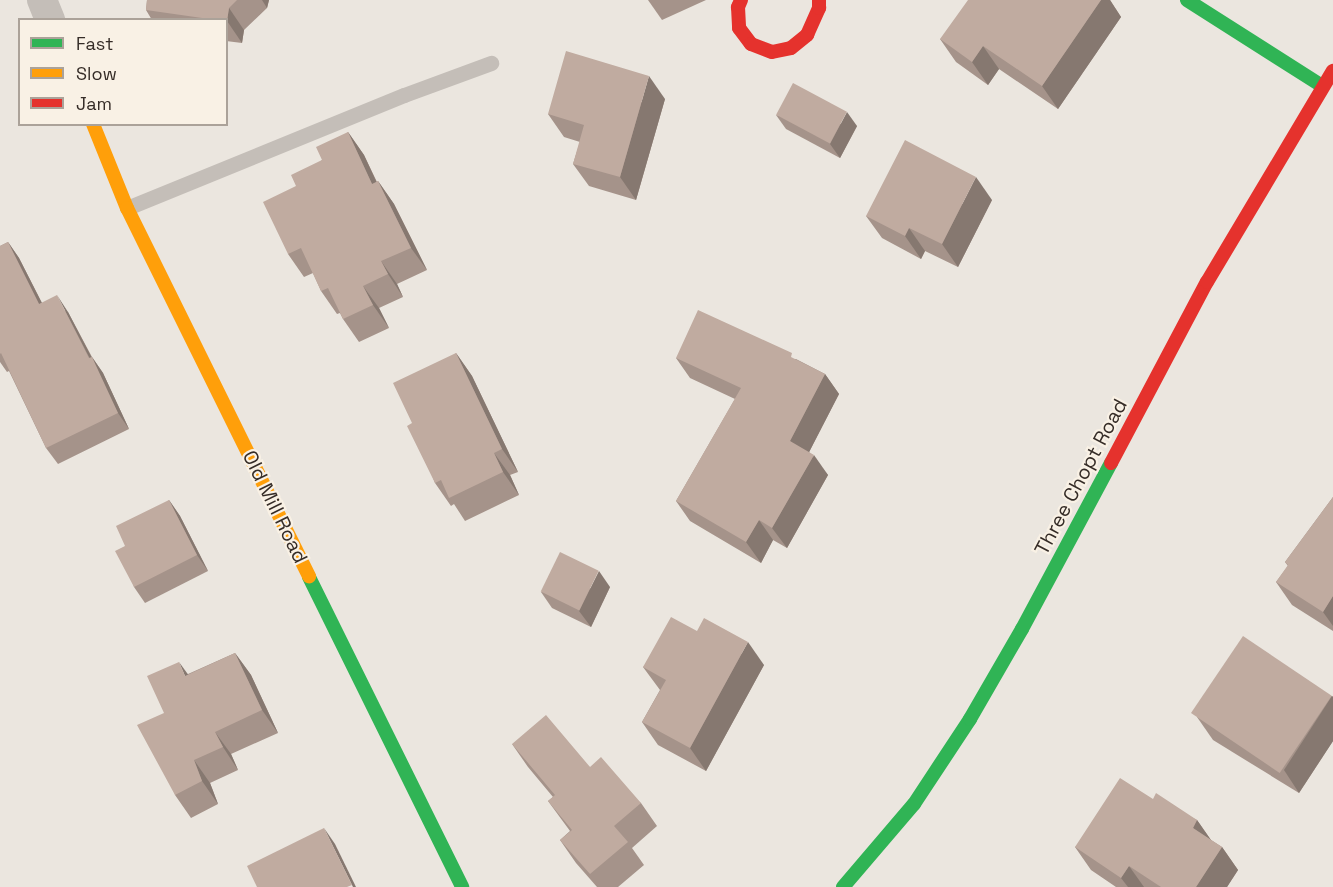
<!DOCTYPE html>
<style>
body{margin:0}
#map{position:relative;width:1333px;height:887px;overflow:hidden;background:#ebe6df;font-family:"Space Grotesk",sans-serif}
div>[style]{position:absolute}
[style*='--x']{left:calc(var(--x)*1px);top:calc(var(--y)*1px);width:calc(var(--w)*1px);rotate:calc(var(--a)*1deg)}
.lane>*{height:15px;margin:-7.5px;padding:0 7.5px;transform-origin:7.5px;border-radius:7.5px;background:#c4beb8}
.street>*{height:30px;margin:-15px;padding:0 15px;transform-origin:15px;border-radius:15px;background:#c4beb8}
.fast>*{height:14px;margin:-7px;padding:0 7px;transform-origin:7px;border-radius:7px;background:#30b455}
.slow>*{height:14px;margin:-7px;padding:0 7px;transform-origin:7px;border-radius:7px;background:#ff9f0a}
.jam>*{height:14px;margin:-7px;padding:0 7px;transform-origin:7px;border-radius:7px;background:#e5322d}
.wall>*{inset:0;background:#a5938a}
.shaded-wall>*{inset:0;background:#867870}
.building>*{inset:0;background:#c0aba0;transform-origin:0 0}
span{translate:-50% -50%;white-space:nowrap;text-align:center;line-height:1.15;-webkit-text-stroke:4.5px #f9f1e5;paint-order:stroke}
.street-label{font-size:20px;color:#352c27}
.legend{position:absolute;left:18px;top:18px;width:210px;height:108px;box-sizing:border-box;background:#f9f1e5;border:2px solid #aba299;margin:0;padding:8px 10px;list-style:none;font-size:18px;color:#352c27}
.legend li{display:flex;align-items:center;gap:12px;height:30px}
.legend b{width:30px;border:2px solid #aba299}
</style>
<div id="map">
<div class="lane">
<i style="--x:127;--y:208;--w:299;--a:-22.2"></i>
<i style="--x:404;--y:95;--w:93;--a:-20.2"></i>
</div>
<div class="street">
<i style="--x:42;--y:0;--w:22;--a:68"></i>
</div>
<div class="fast">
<i style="--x:1187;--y:0;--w:160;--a:32.5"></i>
<i style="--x:309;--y:577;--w:346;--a:63.7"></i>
<i style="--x:843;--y:887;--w:109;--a:-49.5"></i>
<i style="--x:914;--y:804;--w:102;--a:-56.6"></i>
<i style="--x:970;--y:719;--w:104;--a:-60"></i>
<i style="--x:1022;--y:629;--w:188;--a:-61.8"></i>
</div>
<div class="slow">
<i style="--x:93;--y:124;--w:91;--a:68"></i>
<i style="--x:127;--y:208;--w:411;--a:63.7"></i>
</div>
<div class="jam">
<i style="--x:741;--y:0;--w:8;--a:113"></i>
<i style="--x:738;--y:7;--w:21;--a:87"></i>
<i style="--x:739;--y:28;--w:20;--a:53"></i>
<i style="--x:751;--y:44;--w:22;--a:21"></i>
<i style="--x:772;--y:52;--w:19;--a:-12"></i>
<i style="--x:791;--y:48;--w:21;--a:-39"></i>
<i style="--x:807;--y:35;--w:30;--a:-66"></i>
<i style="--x:819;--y:8;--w:8;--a:-90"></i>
<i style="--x:1111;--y:463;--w:205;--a:-62.1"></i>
<i style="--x:1207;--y:282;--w:246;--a:-59.2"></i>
</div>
<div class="wall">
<i style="clip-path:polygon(147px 0,269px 0,267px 8px,244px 30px,242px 43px,226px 41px,226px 20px,152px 20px,146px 10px)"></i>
<i style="clip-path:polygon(648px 0,706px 0,662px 20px)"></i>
<i style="clip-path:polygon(1101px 0,1110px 0,1121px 17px,1058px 109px,999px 69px,988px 85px,956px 62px,940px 39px)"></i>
<i style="clip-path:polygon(665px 99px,636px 200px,589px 186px,573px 164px,580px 142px,564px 137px,548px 114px)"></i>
<i style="clip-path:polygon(776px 115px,857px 126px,840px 158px,786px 129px)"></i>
<i style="clip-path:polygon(348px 132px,364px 155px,377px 182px,378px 181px,394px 204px,427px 270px,397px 284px,403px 297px,379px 308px,389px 328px,359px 342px,343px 319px,340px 313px,337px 314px,321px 291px,313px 273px,304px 277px,288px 254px,296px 186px,322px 160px)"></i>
<i style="clip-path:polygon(992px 200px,958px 267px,925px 251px,921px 259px,882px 238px,866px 216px)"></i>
<i style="clip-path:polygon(8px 242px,19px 258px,42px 303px,68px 312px,92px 357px,103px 373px,129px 429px,58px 464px,46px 448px,9px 371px,7px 372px,0 362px,0 246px)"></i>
<i style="clip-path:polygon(456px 353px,472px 376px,518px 472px,510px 475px,519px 495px,465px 521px,454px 504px,451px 506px,435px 483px,412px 423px)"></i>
<i style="clip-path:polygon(676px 358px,796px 359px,825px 374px,839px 394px,809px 452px,828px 475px,787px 548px,773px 540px,761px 563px,690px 521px,676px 501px,735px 399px,690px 378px)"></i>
<i style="clip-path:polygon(1333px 497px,1333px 631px,1292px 605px,1276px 582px,1288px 566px,1285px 562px)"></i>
<i style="clip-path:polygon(169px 500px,180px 516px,208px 571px,145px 603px,134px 587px,125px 546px)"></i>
<i style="clip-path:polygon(610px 587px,591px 627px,552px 608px,541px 592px)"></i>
<i style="clip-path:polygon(697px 631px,764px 665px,706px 771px,658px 745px,642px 722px,660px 690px,643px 667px)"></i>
<i style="clip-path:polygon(235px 653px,251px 675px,278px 733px,231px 754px,238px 770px,210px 783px,218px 804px,191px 818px,175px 795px,164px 713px,188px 674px)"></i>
<i style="clip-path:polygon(1332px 696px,1333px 697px,1333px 741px,1299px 793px,1213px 740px,1197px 717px)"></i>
<i style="clip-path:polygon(512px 744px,590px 767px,641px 803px,657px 826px,632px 848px,644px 865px,618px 887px,597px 887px,576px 863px,560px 840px,570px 831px,548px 801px,553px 797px,528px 767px)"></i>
<i style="clip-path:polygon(1153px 799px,1197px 820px,1211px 840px,1222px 847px,1238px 870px,1227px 887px,1116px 887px,1091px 870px,1075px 847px)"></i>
</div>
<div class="shaded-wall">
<i style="clip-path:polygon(262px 0,269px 0,267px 8px)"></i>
<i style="clip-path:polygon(1101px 0,1110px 0,1121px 17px,1058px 109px,1042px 86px)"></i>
<i style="clip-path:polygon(229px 8px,244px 30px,242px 43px,227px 21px)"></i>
<i style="clip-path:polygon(983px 46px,999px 69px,988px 85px,972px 62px)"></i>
<i style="clip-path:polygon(649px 76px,665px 99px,636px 200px,620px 177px)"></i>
<i style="clip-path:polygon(847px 112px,857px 126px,840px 158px,830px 144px)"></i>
<i style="clip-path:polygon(348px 132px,364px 155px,388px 207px,372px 184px)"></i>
<i style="clip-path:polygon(976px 177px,992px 200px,958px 267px,942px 244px)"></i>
<i style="clip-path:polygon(378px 181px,394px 204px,427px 270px,411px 248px)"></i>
<i style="clip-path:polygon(909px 228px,925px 251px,921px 259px,905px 236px)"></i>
<i style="clip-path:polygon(8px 242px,19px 258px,51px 321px,39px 304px)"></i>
<i style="clip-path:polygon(381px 261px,397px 284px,403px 297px,388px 274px)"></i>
<i style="clip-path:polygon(363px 286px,379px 308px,389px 328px,373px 305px)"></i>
<i style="clip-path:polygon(57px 295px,68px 312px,95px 364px,92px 357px,103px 373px,129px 429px,118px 413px)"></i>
<i style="clip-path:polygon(456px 353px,472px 376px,518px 472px,502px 449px)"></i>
<i style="clip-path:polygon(825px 374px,839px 394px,804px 462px,790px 441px)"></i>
<i style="clip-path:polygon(494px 453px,510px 475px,519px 495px,503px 472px)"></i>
<i style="clip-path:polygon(814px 455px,828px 475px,787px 548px,772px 528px)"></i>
<i style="clip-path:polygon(169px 500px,180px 516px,208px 571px,197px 555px)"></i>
<i style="clip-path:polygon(759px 520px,773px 540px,761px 563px,746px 542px)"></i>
<i style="clip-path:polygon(599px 571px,610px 587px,591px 627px,579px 611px)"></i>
<i style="clip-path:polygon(1333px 596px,1333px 626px,1323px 612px)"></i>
<i style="clip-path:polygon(748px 642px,764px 665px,706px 771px,690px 748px)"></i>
<i style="clip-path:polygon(235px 653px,251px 675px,278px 733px,262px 710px)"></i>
<i style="clip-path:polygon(179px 662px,195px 684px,185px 676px)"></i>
<i style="clip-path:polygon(1332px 696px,1333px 697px,1333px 741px,1299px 793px,1284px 770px)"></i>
<i style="clip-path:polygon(215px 732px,231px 754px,238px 770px,223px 747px)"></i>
<i style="clip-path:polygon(194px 760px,210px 783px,218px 804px,202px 781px)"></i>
<i style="clip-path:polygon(1197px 820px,1213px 843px,1193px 828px)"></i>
<i style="clip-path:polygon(324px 828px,335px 844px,356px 887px,353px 887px,352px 885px)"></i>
<i style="clip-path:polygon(1222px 847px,1238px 870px,1227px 887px,1196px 887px)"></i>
<i style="clip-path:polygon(1129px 866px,1144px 887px,1128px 887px,1121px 878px)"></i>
</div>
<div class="building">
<i style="clip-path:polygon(147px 0,237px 0,229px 8px,227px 21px,226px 20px,216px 20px,146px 10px)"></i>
<i style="clip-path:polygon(968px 0,1101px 0,1042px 86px,983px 46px,972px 62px,940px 39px)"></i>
<i style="clip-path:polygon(566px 51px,649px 76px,620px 177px,573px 164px,584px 125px,548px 114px)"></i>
<i style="left:793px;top:83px;width:61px;height:36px;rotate:28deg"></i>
<i style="clip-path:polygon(348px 132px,372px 184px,378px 181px,411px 248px,381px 261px,388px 274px,363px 286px,373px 305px,343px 319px,328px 288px,321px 291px,301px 248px,288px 254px,263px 202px,296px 186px,291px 175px,322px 160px,316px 147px)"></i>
<i style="clip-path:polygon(905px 140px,976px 177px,942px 244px,909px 228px,905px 236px,866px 216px)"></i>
<i style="clip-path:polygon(8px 242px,39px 304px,57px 295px,89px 358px,92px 357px,118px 413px,46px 448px,1px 353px,0 354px,0 246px)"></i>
<i style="clip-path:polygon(698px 310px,792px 353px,791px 357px,825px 374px,790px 441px,814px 455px,772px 528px,759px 520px,746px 542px,676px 501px,741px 388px,676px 358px)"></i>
<i style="clip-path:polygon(456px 353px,502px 449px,494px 453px,503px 472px,449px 498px,441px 480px,435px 483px,407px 426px,412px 423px,393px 383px)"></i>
<i style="clip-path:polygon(1333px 497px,1333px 596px,1323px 612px,1276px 582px,1288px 565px,1285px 562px)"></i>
<i style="clip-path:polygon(169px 500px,197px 555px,134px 587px,115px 551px,125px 546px,116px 526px)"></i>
<i style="left:560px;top:552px;width:43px;height:44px;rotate:26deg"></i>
<i style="clip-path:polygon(671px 617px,697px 631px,704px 618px,748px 642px,690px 748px,642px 722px,666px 680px,643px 667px)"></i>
<i style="left:1243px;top:636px;width:107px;height:93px;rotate:34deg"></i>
<i style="clip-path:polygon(235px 653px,262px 710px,215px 732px,223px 747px,194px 760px,202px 781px,175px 795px,137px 725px,164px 713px,147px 676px,179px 662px,185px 676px)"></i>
<i style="clip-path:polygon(546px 715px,590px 767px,601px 757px,641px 803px,614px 826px,628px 842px,590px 874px,560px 840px,572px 830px,548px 801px,555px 795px,512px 744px)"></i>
<i style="clip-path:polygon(1120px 778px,1153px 799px,1156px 793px,1197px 820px,1193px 828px,1222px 847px,1196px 887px,1161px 887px,1129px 866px,1121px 878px,1075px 847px)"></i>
<i style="clip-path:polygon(324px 828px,352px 885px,347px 887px,257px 887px,247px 866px)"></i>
</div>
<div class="street-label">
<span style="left:1081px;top:477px;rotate:-62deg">Three Chopt Road</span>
<span style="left:275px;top:507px;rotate:64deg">Old Mill Road</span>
</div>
<ul class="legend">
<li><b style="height:8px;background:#30b455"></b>Fast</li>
<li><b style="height:8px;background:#ff9f0a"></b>Slow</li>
<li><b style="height:8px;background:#e5322d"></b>Jam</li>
</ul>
</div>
